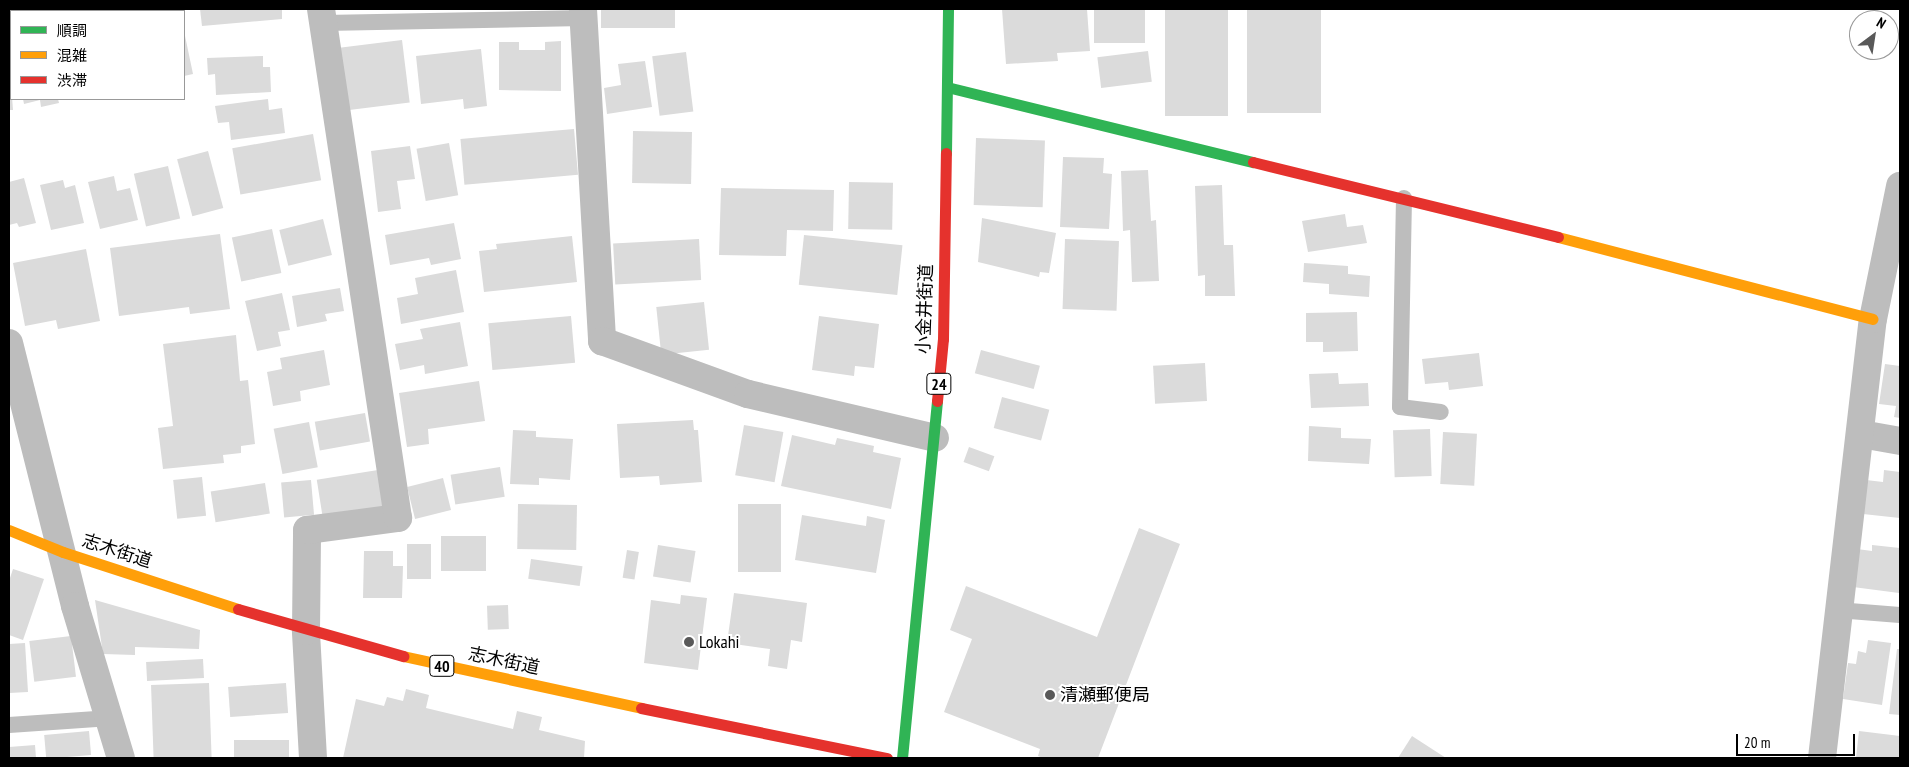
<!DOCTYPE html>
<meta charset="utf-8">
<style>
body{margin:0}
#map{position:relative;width:1909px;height:767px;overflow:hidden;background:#fff;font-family:"PT Sans Narrow","Noto Sans JP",sans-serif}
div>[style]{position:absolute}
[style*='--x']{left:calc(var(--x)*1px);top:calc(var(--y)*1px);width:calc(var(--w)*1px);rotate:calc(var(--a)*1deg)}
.building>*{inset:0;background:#dbdbdb;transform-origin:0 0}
.lane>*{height:16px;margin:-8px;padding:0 8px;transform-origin:8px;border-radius:8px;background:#bdbdbd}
.street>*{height:28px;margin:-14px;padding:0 14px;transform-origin:14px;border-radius:14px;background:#bdbdbd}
.fast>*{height:11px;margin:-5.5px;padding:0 5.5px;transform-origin:5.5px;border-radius:5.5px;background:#30b455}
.slow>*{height:11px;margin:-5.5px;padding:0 5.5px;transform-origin:5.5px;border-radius:5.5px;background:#ff9f0a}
.jam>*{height:11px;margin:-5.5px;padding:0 5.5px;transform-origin:5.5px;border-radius:5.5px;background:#e5322d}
.dots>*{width:14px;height:14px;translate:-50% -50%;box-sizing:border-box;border:2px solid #fff;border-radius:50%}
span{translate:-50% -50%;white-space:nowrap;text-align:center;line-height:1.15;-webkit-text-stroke:4px #fff;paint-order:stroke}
.shield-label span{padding:1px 4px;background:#fff;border:1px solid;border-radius:4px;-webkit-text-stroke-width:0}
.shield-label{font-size:16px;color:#000;font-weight:700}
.street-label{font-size:18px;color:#000}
.poi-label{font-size:18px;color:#000}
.left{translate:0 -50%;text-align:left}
.frame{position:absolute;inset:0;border:10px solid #000;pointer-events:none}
.legend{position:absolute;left:10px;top:10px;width:175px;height:90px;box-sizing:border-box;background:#fff;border:1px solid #999;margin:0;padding:6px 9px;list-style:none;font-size:15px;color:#000}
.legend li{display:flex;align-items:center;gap:10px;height:25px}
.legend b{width:25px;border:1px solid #999}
.north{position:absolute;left:1849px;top:10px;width:50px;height:50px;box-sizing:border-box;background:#fff;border:1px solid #999;border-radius:50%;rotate:31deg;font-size:14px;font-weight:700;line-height:20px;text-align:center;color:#000}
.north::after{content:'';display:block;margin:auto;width:18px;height:22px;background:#595959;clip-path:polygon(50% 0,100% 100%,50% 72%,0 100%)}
.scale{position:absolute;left:1736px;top:734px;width:119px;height:22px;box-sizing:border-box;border:2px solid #000;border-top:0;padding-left:6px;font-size:15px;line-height:18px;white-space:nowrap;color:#000;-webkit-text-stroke:4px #fff;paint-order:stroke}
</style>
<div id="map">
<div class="building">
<i style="clip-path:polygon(200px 9px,282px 9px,282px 19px,202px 26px)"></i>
<i style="left:601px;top:9px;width:74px;height:19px"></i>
<i style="clip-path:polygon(1002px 9px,1087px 9px,1090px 51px,1057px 53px,1058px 61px,1006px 64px)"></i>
<i style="left:1094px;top:9px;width:51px;height:34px"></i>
<i style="left:1165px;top:9px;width:63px;height:107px"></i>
<i style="left:1247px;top:9px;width:74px;height:104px"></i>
<i style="clip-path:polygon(9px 17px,11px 17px,9px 57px)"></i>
<i style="clip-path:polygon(184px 31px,193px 74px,184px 76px)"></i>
<i style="left:402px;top:40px;width:63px;height:69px;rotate:83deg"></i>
<i style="clip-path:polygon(561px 41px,561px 91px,499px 90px,499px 42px,519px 42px,519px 50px,545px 50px,545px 42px)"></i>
<i style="clip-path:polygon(481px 49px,487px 106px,464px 109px,463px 99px,421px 104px,416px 56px)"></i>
<i style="left:1148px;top:51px;width:31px;height:51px;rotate:83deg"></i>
<i style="left:686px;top:52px;width:60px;height:34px;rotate:83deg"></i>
<i style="clip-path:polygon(263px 56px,263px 67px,270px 67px,271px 92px,216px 95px,215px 74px,208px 75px,207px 58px)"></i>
<i style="clip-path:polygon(645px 61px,652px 107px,607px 114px,604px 88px,621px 85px,618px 64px)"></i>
<i style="clip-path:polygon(9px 84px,11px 84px,13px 110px,9px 110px)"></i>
<i style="clip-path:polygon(23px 99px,58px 99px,59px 103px,41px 107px,40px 100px,24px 104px)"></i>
<i style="clip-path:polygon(268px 99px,269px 110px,282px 108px,285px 133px,231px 140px,229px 122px,218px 123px,215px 106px)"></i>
<i style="left:574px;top:129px;width:46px;height:114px;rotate:85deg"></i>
<i style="left:633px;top:131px;width:59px;height:52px;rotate:1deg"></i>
<i style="left:313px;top:134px;width:47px;height:82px;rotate:80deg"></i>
<i style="left:976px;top:138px;width:69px;height:67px;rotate:2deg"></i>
<i style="left:449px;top:143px;width:53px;height:33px;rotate:80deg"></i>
<i style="clip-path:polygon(410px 146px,415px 179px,397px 181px,401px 209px,378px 212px,371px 151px)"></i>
<i style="left:208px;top:151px;width:59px;height:32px;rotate:75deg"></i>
<i style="clip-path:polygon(1063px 157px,1104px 158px,1103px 173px,1112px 174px,1109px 229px,1060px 227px)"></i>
<i style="left:168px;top:166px;width:54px;height:35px;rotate:77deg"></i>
<i style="clip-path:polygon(1148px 170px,1151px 221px,1156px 220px,1159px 281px,1132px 282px,1130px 230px,1123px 231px,1121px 171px)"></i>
<i style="clip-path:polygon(114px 176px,117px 191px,130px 188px,138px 220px,100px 229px,88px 182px)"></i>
<i style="clip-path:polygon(24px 178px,36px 223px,19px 227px,17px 223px,9px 225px,9px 182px)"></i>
<i style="clip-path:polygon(63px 180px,65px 188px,75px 185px,84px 223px,51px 230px,40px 185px)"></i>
<i style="left:849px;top:182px;width:44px;height:47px;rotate:1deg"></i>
<i style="clip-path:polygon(1222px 185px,1224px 245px,1233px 245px,1235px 296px,1205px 296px,1205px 275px,1198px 276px,1195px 186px)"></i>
<i style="clip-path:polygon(721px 188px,834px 190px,833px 231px,787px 230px,786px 256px,719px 255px)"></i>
<i style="clip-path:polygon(1345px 214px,1347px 227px,1363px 225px,1367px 243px,1308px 252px,1302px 221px)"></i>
<i style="clip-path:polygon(982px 218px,1056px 233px,1049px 273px,1040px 272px,1039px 277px,978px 262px)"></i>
<i style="left:323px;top:219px;width:37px;height:45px;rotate:76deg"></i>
<i style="clip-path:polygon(454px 223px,461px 259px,431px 265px,429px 258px,390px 265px,385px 235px)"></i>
<i style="left:272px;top:229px;width:45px;height:41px;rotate:78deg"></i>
<i style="clip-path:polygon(220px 234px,230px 309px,190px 314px,189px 307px,119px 316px,110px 248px)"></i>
<i style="left:804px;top:235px;width:99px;height:50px;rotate:6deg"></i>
<i style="clip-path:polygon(572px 236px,577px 282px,484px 292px,479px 251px,497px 249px,496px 244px)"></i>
<i style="left:699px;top:239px;width:41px;height:86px;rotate:87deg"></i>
<i style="left:1065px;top:239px;width:54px;height:70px;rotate:2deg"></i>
<i style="clip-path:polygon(86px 249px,100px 321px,58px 329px,56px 320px,25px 326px,13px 263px)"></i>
<i style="clip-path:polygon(1304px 263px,1348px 266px,1348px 274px,1370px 276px,1369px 297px,1329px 294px,1329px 284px,1303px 282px)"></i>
<i style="clip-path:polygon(456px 270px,464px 312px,401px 324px,397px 298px,418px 294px,415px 278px)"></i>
<i style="clip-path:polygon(340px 288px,344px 311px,325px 314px,327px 321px,297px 327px,292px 296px)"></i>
<i style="clip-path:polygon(282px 293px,290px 330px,278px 332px,281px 346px,257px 351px,245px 301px)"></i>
<i style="left:704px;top:302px;width:48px;height:48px;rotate:84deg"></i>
<i style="clip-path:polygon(1357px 312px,1358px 351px,1323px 352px,1323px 342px,1306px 342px,1306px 313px)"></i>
<i style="left:571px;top:316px;width:47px;height:83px;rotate:85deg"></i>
<i style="clip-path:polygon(819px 316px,879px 324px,874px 368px,855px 366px,854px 376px,812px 370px)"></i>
<i style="clip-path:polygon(460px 322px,468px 366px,425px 374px,424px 365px,400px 370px,395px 344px,423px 339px,420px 329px)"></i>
<i style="clip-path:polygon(236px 335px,240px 381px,248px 380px,255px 444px,241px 446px,241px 453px,223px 455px,224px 463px,163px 469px,158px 428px,173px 426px,163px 344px)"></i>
<i style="clip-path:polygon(324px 350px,330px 385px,300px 391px,301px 401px,273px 406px,267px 372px,282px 369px,280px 358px)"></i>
<i style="left:981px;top:350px;width:61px;height:24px;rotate:15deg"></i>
<i style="clip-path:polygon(1479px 353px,1483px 386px,1449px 390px,1448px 382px,1425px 384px,1422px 359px)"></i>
<i style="left:1205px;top:363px;width:38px;height:52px;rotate:87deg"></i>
<i style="clip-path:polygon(1885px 364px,1900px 366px,1900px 418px,1894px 417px,1896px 406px,1879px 404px)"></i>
<i style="clip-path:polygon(1338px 373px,1339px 384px,1368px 383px,1369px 406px,1311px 408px,1309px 374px)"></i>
<i style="clip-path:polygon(479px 381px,485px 421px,428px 429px,429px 444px,407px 447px,399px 393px)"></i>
<i style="left:1002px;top:397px;width:49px;height:32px;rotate:15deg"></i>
<i style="left:365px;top:413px;width:29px;height:51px;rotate:80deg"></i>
<i style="clip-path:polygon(693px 420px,694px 430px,698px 430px,702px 482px,660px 485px,659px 476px,620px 478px,617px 424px)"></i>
<i style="left:309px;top:422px;width:46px;height:36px;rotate:79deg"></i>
<i style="left:744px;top:425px;width:40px;height:51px;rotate:10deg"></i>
<i style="clip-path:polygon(1309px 426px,1341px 428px,1341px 438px,1371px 439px,1369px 464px,1308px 461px)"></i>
<i style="left:1430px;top:429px;width:47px;height:37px;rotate:88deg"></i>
<i style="clip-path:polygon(513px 430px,536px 431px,536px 437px,573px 439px,570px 480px,539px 478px,539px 485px,510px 484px)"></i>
<i style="left:1443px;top:432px;width:34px;height:52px;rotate:3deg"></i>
<i style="clip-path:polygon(792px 435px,835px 445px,837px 438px,874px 446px,873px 452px,901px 458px,891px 509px,781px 486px)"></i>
<i style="left:969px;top:447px;width:27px;height:16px;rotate:20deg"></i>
<i style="left:500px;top:467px;width:30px;height:50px;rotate:81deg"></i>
<i style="left:378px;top:470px;width:40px;height:62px;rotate:81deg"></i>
<i style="clip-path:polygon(1884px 470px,1900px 472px,1900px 518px,1863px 514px,1866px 480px,1883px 482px)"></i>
<i style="left:202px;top:477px;width:39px;height:29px;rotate:84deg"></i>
<i style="left:443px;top:478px;width:33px;height:37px;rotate:76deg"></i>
<i style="left:311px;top:480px;width:35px;height:30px;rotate:85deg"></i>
<i style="left:265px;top:483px;width:31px;height:55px;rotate:81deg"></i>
<i style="left:518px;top:504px;width:59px;height:45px;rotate:1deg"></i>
<i style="left:738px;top:504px;width:43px;height:68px"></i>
<i style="clip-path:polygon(802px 515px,866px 526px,867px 516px,885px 520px,876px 573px,795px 560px)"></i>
<i style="clip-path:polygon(1139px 528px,1180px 544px,1098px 758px,1043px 758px,1038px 756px,1040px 749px,944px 712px,972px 639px,950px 630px,966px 586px,1097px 637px)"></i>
<i style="left:486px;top:536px;width:35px;height:45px;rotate:90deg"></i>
<i style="left:407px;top:544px;width:24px;height:35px"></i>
<i style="left:658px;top:545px;width:38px;height:32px;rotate:9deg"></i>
<i style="clip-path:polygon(1872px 545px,1900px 548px,1899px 593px,1853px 587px,1857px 549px,1872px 551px)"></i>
<i style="left:627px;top:550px;width:12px;height:28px;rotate:9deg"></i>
<i style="clip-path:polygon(364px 551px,393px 551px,393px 566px,403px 566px,402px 598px,363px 598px)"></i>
<i style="left:531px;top:559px;width:52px;height:20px;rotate:8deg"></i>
<i style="clip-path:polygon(13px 569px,44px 579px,23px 640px,9px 635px,9px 581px)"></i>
<i style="clip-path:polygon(734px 593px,807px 603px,802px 642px,791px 640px,787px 669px,768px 666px,770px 649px,727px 643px)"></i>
<i style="clip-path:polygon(681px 595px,707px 598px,698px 670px,644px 663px,651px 600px,680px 604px)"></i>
<i style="clip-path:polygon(95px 600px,200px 630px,199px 649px,135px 647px,135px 655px,103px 654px)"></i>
<i style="left:508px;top:605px;width:24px;height:21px;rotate:88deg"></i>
<i style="left:71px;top:636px;width:41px;height:42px;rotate:83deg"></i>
<i style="clip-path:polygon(1868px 640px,1891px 643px,1882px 705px,1843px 699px,1848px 663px,1856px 664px,1858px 651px,1866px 653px)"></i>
<i style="clip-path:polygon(25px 643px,28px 692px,9px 693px,9px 644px)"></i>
<i style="clip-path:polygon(1897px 649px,1900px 649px,1900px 715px,1889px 714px)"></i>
<i style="left:203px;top:659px;width:19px;height:57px;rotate:87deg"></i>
<i style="left:209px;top:683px;width:75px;height:58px;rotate:88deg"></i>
<i style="left:286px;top:683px;width:30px;height:58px;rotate:86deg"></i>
<i style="clip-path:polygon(406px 689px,429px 695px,426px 708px,513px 729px,517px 711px,542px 717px,539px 730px,585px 741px,584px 758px,343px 758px,356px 699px,384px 706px,387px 697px,403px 701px)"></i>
<i style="left:89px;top:731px;width:24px;height:45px;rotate:85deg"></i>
<i style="clip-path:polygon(1859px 731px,1900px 736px,1900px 758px,1856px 758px)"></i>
<i style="clip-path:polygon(1412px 736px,1446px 758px,1398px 758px)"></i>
<i style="left:289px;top:740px;width:18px;height:55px;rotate:90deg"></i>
<i style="clip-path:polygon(35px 745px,36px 758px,9px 758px,9px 747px)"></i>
</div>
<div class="lane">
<i style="--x:324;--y:23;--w:260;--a:-1.1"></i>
<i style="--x:1404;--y:198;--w:209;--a:91.1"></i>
<i style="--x:1400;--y:407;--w:41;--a:7"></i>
<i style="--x:1837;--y:610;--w:63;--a:4.5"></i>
<i style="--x:9;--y:725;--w:102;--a:-3.9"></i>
</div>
<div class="street">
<i style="--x:583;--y:9;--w:333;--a:86.7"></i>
<i style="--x:602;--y:341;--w:155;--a:20"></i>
<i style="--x:748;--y:394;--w:192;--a:13.2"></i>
<i style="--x:9;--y:343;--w:271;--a:75.9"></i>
<i style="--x:75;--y:606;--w:159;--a:73.2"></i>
<i style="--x:1861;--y:434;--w:40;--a:10"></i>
<i style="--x:313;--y:758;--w:127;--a:-93.2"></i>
<i style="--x:306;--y:631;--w:101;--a:-89.4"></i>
<i style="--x:307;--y:530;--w:92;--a:-7.5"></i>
<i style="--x:398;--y:518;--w:515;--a:-98.6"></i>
<i style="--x:1822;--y:758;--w:442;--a:-83.4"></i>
<i style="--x:1873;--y:319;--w:136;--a:-78.5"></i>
</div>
<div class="fast">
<i style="--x:947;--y:87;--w:315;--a:13.8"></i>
<i style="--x:946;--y:153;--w:144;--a:-89.2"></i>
<i style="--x:902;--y:758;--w:359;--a:-84.4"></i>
</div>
<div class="slow">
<i style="--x:1558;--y:237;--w:325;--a:14.6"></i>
<i style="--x:9;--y:530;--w:58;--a:22.2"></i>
<i style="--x:63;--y:552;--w:184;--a:18"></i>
<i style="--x:403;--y:656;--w:244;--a:12.3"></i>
</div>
<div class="jam">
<i style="--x:1253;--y:162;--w:314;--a:13.8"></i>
<i style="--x:937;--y:401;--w:62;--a:-84.5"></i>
<i style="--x:943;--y:339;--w:186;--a:-89.1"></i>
<i style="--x:238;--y:609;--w:172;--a:15.9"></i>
<i style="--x:641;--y:708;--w:251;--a:11.5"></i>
</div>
<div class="dots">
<i style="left:689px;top:642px;background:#595959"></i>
<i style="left:1050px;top:695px;background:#595959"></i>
</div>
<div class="shield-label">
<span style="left:939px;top:384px">24</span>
<span style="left:442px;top:666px">40</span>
</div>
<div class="street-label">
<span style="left:925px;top:309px;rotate:-88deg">小金井街道</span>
<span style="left:117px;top:551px;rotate:18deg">志木街道</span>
<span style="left:504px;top:661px;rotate:12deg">志木街道</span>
</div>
<div class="poi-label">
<span class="left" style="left:699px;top:642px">Lokahi</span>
<span class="left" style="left:1060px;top:695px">清瀬郵便局</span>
</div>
<div class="frame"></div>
<ul class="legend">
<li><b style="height:6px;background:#30b455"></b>順調</li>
<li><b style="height:6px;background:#ff9f0a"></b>混雑</li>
<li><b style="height:6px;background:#e5322d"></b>渋滞</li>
</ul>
<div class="north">N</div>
<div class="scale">20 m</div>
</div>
